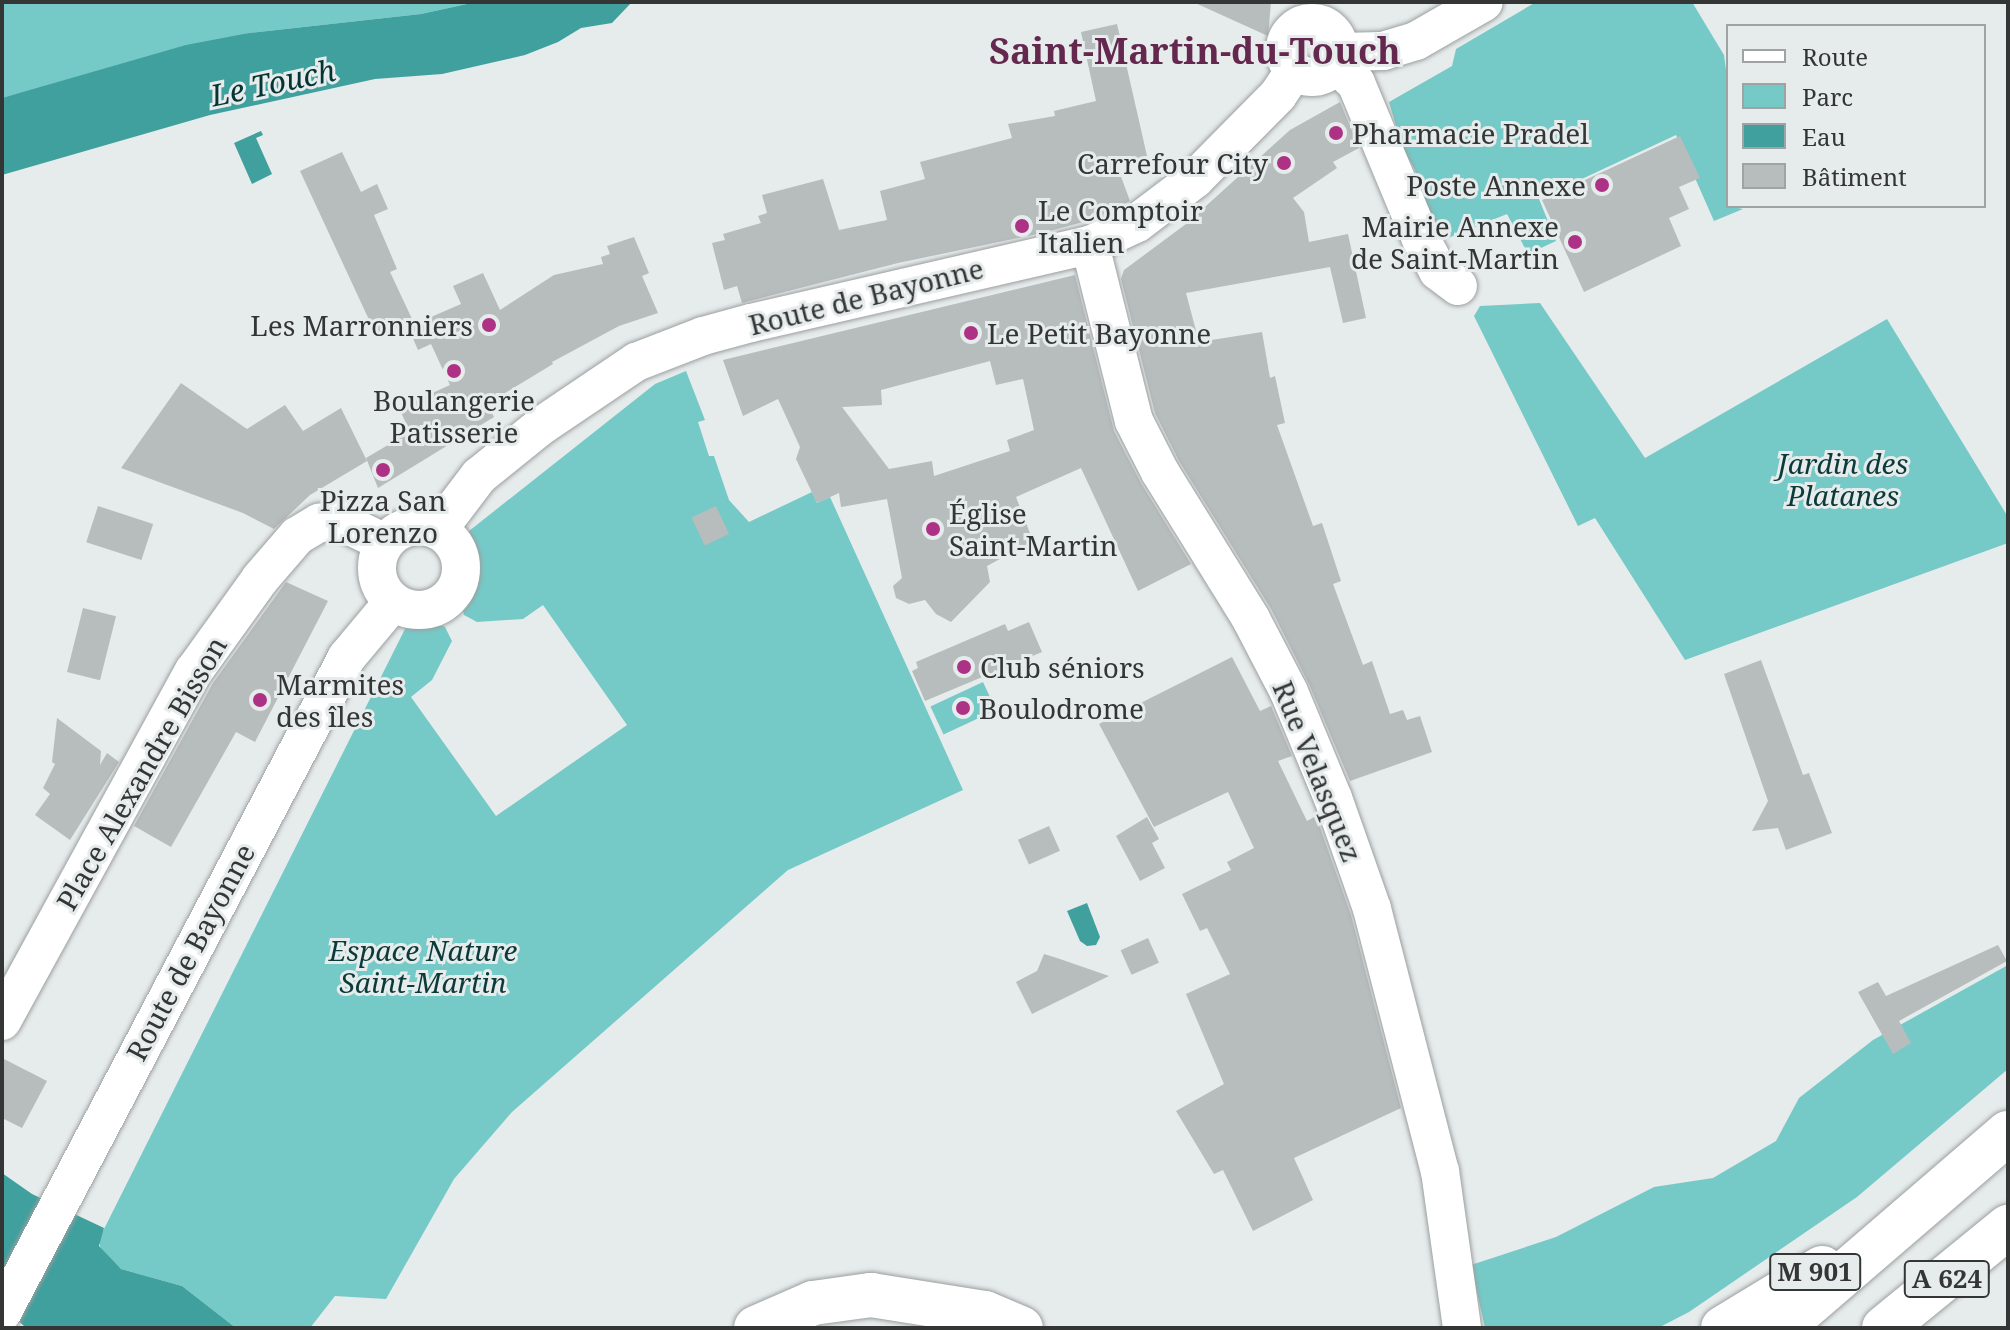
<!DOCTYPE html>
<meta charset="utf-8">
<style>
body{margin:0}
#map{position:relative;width:2010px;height:1330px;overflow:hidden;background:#e6ebeb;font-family:"Noto Serif",serif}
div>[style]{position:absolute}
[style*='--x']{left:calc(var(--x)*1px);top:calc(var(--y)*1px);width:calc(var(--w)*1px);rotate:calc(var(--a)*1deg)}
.green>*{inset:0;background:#75cac8;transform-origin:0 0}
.water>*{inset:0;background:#3fa09e}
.building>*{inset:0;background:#b7bcbc;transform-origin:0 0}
.roads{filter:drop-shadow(0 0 2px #9b9f9f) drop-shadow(0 0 2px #9b9f9f)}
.minor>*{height:38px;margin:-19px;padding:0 19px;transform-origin:19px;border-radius:19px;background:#fff}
.minor>.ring{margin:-19px;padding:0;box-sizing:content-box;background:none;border:38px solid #fff;border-radius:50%}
.highway>*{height:44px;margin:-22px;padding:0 22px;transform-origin:22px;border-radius:22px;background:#fff}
.dots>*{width:22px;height:22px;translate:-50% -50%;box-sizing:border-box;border:4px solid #e6ebeb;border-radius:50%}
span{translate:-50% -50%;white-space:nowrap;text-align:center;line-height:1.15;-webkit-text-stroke:6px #e6ebeb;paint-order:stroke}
.shield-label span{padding:2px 6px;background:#e6ebeb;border:2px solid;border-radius:6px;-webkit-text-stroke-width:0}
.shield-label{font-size:26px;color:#343636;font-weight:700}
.poi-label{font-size:28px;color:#343636}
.left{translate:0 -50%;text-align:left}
.right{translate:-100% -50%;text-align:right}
.street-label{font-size:28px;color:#343636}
.park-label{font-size:28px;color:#0c3a3a;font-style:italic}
.water-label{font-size:30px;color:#043434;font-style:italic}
.district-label{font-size:36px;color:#64284e;font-weight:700}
.frame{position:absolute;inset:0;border:4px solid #343636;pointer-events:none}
.legend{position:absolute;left:1726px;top:24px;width:260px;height:184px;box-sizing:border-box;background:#e6ebeb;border:2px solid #9fa3a3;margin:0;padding:10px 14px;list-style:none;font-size:24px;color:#343636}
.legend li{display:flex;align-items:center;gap:16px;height:40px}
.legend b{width:40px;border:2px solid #9fa3a3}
</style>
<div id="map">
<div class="green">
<i style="clip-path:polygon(2px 2px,476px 2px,421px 14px,249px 33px,2px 98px)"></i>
<i style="clip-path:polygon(1536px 2px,1692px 2px,1724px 55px,1728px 84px,1728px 206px,1743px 209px,1714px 221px,1676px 135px,1539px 199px,1556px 241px,1528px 254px,1507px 214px,1448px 238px,1431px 218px,1415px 170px,1403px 149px,1389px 102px,1452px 66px,1456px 49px)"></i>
<i style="clip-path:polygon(1540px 303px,1645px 458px,1887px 319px,2008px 517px,2008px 543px,1685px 660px,1595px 518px,1578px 526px,1474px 316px,1480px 306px)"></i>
<i style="clip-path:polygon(686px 371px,705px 420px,698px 422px,709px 456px,714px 456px,729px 500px,749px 522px,812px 492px,817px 503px,830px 497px,963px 790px,788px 870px,512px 1112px,454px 1179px,386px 1299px,335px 1296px,310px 1328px,236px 1328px,182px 1286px,121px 1269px,101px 1251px,99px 1239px,406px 627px,434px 621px,445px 627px,452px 641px,432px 680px,411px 697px,496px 816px,627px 725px,543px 605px,523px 619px,477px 622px,464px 615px,461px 603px,471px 573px,469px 531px,655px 384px)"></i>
<i style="left:983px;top:682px;width:31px;height:58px;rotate:65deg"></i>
<i style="clip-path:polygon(2008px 965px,2008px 1069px,1857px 1197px,1689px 1312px,1658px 1328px,1485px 1328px,1471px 1265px,1556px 1237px,1654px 1187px,1713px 1178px,1776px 1141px,1799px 1098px,1873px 1040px)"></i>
</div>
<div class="water">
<i style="clip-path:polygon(476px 2px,632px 2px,612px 23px,581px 28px,558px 42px,525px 55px,442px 74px,375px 79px,210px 115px,2px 175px,2px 98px,186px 45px,249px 33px,421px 14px)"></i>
<i style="clip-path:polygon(261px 131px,263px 135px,256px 138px,272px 174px,252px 184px,234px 143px)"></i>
<i style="clip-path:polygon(1087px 903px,1100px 937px,1096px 945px,1087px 946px,1080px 941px,1067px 911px)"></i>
<i style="clip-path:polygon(2px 1173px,32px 1194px,104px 1228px,99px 1246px,121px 1269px,182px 1286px,236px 1328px,26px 1328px,2px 1305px)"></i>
</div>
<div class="building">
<i style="clip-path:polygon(1193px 2px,1271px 2px,1268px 36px)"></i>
<i style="clip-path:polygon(1117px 24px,1147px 156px,1116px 163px,1130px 201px,1091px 220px,1042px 233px,898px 263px,742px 303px,737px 286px,724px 290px,712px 243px,725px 240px,723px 234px,761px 223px,758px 216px,767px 213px,762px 195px,823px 179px,839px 230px,887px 220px,880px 191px,925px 179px,920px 162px,1012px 138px,1008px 124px,1055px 116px,1054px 111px,1096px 101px,1081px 32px)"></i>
<i style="clip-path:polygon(1340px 102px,1359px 148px,1333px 162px,1337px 168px,1293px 198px,1304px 212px,1309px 242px,1348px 234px,1366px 318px,1343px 323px,1330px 267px,1186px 293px,1199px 342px,1262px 332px,1270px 378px,1275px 376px,1285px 423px,1277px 425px,1313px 526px,1322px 523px,1341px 581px,1333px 584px,1363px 665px,1372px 661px,1390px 714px,1403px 710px,1407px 720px,1420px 716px,1432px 752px,1350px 781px,1309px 684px,1271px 609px,1179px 461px,1155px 413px,1121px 279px,1124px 270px,1186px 224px,1290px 130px)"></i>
<i style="clip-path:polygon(1680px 136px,1700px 178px,1679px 187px,1689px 209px,1669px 218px,1681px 246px,1584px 292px,1542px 200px)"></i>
<i style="clip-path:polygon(342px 152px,361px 192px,377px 184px,388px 209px,374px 215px,397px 269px,390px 272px,413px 321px,377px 337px,300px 171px)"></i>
<i style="clip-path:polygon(634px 237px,649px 273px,642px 276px,658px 313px,619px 326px,552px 362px,553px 364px,487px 404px,494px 417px,378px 488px,366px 458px,410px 432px,399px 408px,450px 385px,431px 344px,418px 350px,408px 327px,461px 304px,453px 286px,483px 273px,500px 310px,554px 275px,603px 264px,601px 257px,610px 254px,607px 246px)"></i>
<i style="clip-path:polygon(evenodd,1075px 275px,1114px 431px,1141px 483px,1191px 564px,1138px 591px,1081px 468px,1016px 497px,1033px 541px,987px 566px,990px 582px,951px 622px,936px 614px,925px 600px,909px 604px,896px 598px,893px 586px,902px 578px,887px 499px,841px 507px,839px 493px,817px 503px,796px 459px,800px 447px,778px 399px,743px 416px,723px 360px,1075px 275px,990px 361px,996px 385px,1023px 379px,1034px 430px,1007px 440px,1010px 451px,934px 476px,932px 461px,889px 469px,842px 407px,882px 405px,881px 390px,990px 361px)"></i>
<i style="clip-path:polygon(181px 383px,247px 429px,285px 405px,303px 431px,341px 408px,367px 461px,310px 495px,274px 529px,243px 513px,121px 468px)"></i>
<i style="left:98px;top:506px;width:58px;height:38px;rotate:18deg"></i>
<i style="left:716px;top:506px;width:31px;height:27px;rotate:65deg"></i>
<i style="clip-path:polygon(286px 582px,328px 601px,255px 742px,236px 732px,171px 847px,134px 826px,213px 683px)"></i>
<i style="left:83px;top:608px;width:34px;height:66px;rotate:14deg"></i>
<i style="clip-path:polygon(1029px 622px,1042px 652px,925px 701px,912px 671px,918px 668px,916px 662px,1005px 624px,1008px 631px)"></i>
<i style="clip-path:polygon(1232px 657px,1260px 711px,1271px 706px,1292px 756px,1278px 761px,1307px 821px,1316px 816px,1351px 915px,1401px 1108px,1294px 1158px,1313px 1200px,1253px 1231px,1223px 1170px,1214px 1174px,1176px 1111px,1224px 1084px,1186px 994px,1230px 974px,1207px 928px,1200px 931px,1182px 894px,1231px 870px,1227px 862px,1254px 848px,1228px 792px,1154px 827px,1099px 724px)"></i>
<i style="clip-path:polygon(1761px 660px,1803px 775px,1809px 773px,1832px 833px,1786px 850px,1778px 828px,1752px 831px,1768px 801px,1724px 674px)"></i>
<i style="clip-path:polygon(57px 718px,101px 751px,100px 765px,107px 753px,119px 762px,70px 840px,35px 815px,50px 794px,43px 788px,55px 764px,52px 762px)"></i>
<i style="clip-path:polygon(1147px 817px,1159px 839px,1152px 843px,1165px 868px,1140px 881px,1116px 836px)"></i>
<i style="left:1049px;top:826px;width:27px;height:34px;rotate:66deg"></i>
<i style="left:1148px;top:938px;width:27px;height:30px;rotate:66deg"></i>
<i style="clip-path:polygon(1998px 945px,2007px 961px,1899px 1021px,1911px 1043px,1893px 1054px,1858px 992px,1878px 982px,1886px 996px)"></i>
<i style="clip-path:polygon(1044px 954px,1057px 958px,1109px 976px,1032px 1014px,1016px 982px,1037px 971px)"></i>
<i style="clip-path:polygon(2px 1058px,47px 1081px,22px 1128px,2px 1118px)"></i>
</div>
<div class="roads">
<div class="minor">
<i class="ring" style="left:1285px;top:23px;width:16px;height:16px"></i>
<i style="--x:1340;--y:52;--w:43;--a:-1.3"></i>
<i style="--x:1383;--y:51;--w:34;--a:-17"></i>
<i style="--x:1416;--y:41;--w:78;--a:-29.8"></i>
<i style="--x:1336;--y:65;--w:27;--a:42"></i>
<i style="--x:1356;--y:83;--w:169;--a:67.4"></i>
<i style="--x:1421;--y:239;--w:36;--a:62"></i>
<i style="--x:1438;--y:271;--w:25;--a:37"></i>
<i style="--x:1090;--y:245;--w:181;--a:76"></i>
<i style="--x:1134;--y:421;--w:57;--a:63"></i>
<i style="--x:1160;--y:472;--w:173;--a:58.2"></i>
<i style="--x:1251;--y:619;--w:82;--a:62.5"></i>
<i style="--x:1289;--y:692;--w:115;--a:67.5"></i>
<i style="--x:1333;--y:798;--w:118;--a:70.6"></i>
<i style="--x:1372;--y:909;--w:271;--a:75.5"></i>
<i style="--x:1440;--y:1171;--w:159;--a:82"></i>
<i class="ring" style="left:377px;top:526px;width:46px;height:46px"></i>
<i style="--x:438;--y:530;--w:68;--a:-52.8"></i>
<i style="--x:479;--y:476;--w:80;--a:-38.9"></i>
<i style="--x:541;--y:426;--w:115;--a:-34"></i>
<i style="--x:636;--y:362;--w:72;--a:-21.2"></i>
<i style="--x:703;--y:336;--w:50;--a:-15.2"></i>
<i style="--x:751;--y:323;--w:348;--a:-13"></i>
<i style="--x:1090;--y:245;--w:52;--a:-25.1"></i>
<i style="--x:1137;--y:223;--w:73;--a:-37.2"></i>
<i style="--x:1195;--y:179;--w:118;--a:-45.3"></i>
<i style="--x:1278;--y:95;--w:29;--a:-56"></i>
<i style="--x:2;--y:1021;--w:399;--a:-61.3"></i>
<i style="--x:194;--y:671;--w:113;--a:-54.3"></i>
<i style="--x:260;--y:579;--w:57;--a:-49.3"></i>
<i style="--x:297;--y:536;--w:26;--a:-31"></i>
<i style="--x:319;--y:523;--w:21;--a:-5"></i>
<i style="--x:340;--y:521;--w:50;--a:26.1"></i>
<i style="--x:2;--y:1313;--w:741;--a:-62.26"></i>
<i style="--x:347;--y:657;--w:72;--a:-50.1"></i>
</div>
<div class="highway">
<i style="--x:756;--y:1328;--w:62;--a:-23.7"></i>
<i style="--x:813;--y:1303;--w:59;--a:-7.9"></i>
<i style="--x:871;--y:1295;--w:115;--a:9"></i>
<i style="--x:985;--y:1313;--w:39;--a:23"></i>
<i style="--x:1723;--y:1328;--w:116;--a:-31.2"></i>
<i style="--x:1781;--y:1328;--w:299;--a:-40.7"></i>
<i style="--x:1884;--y:1328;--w:160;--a:-39.2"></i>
</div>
</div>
<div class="dots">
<i style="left:1336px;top:133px;background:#ad3285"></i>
<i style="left:1284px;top:163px;background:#ad3285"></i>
<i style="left:1602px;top:185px;background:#ad3285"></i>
<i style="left:1022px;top:226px;background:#ad3285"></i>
<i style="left:1575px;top:242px;background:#ad3285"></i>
<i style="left:489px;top:325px;background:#ad3285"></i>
<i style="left:971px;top:333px;background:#ad3285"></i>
<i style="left:454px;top:371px;background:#ad3285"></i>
<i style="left:383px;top:470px;background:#ad3285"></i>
<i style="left:933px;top:529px;background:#ad3285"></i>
<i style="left:964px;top:667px;background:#ad3285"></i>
<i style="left:260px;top:700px;background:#ad3285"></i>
<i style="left:963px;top:708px;background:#ad3285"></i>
</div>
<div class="shield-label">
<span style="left:1815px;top:1272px">M 901</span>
<span style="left:1947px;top:1279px">A 624</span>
</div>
<div class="poi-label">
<span class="left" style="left:1352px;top:133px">Pharmacie Pradel</span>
<span class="right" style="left:1268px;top:163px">Carrefour City</span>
<span class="right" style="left:1586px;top:185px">Poste Annexe</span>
<span class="left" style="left:1038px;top:226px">Le Comptoir<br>Italien</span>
<span class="right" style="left:1559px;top:242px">Mairie Annexe<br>de Saint-Martin</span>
<span class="right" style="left:473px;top:325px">Les Marronniers</span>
<span class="left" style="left:987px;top:333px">Le Petit Bayonne</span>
<span style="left:454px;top:416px">Boulangerie<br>Patisserie</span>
<span style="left:383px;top:516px">Pizza San<br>Lorenzo</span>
<span class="left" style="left:949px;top:529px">Église<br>Saint-Martin</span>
<span class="left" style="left:980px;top:667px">Club séniors</span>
<span class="left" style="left:276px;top:700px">Marmites<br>des îles</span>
<span class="left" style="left:979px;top:708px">Boulodrome</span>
</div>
<div class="street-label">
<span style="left:866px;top:296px;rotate:-14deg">Route de Bayonne</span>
<span style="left:1318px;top:771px;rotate:68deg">Rue Velasquez</span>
<span style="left:141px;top:773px;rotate:-60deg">Place Alexandre Bisson</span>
<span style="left:190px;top:952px;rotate:-62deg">Route de Bayonne</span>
</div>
<div class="park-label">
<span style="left:1843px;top:479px">Jardin des<br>Platanes</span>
<span style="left:423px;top:966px">Espace Nature<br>Saint-Martin</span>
</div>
<div class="water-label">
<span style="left:273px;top:83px;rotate:-12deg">Le Touch</span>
</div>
<div class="district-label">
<span style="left:1195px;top:51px">Saint-Martin-du-Touch</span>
</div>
<div class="frame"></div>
<ul class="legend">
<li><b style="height:10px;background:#fff"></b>Route</li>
<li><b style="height:22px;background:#75cac8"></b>Parc</li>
<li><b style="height:22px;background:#3fa09e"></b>Eau</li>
<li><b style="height:22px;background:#b7bcbc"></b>Bâtiment</li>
</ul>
</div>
